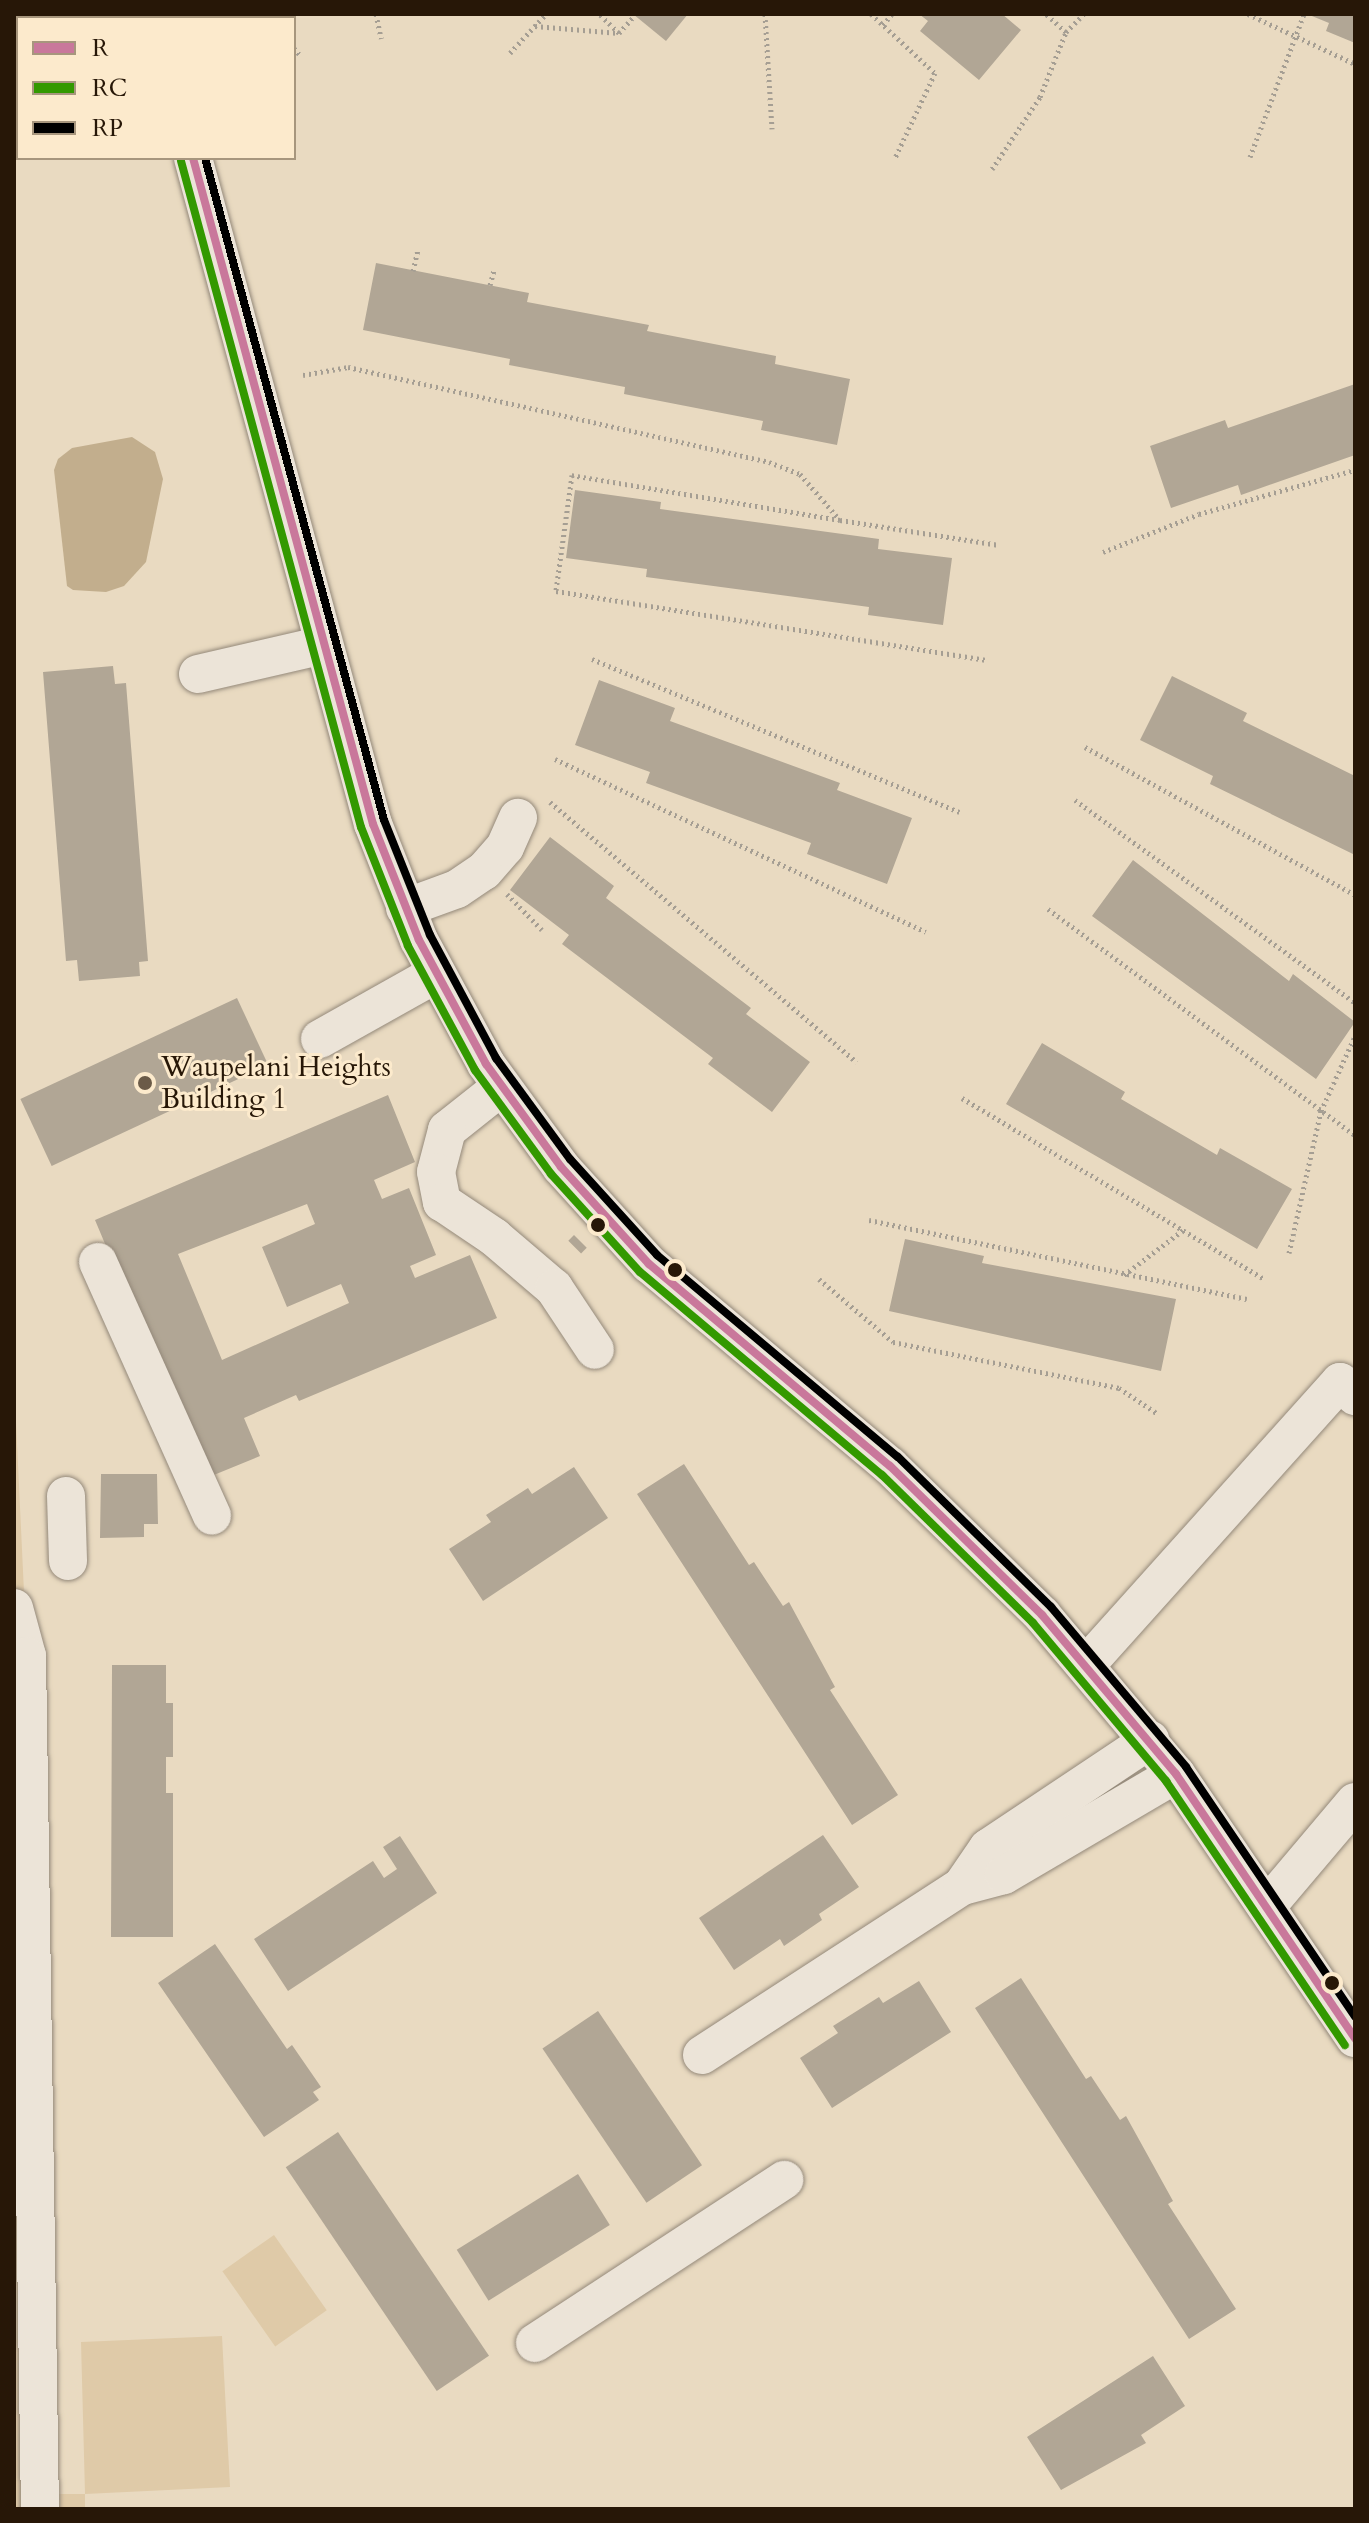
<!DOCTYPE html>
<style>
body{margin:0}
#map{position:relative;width:1369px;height:2523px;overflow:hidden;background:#e9dac1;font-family:Cardo,serif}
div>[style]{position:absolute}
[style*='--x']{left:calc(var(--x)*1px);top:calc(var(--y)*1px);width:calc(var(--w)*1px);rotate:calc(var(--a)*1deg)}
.green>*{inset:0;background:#dfcaa8;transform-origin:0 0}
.water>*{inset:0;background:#c2ae8d}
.building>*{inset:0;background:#b1a695;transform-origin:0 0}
.path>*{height:5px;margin-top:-2.5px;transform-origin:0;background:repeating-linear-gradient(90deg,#a59e93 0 2px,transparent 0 6px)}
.roads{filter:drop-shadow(0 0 2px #94897a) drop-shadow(0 0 2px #94897a)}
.minor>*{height:38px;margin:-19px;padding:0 19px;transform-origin:19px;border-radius:19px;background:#ece4d8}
.bus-1>*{height:8px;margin:-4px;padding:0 4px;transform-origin:4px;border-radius:4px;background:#c9789b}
.bus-2>*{height:8px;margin:-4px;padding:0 4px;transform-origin:4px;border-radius:4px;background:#390}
.bus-3>*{height:8px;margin:-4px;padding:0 4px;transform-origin:4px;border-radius:4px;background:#000}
.dots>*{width:22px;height:22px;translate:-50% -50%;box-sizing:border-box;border:4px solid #fceacc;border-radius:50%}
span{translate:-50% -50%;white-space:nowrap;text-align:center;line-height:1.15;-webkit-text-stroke:6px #fceacc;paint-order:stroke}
.poi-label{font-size:28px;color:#271707}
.left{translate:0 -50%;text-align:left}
.frame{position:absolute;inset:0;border:16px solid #271707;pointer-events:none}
.legend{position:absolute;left:16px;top:16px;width:280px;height:144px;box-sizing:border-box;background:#fceacc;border:2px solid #a7967d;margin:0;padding:10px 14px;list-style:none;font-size:24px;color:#271707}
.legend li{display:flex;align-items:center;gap:16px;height:40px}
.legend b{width:40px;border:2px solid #a7967d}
</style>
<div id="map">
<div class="green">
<i style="clip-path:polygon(14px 1379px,27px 1656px,40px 2494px,85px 2494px,81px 2342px,222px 2336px,230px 2487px,85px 2494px,85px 2509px,14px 2509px)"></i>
<i style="left:274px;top:2235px;width:92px;height:63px;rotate:55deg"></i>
</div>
<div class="water">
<i style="clip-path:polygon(132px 437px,155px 452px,163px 479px,146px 562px,124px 586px,106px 592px,73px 590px,67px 586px,54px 470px,58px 459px,72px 448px)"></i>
</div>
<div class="building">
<i style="clip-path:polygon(633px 14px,688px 14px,666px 41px)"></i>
<i style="clip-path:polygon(919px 14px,1002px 14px,1021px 30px,979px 80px,920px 31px,928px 21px)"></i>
<i style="clip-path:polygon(1307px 14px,1355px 14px,1355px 43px,1326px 31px,1329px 23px)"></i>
<i style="clip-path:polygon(376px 263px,529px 293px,527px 302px,649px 325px,647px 331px,776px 356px,775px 364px,850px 379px,837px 445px,761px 430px,763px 421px,624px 394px,625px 387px,509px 365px,510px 359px,363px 330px)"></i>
<i style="clip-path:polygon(1355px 384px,1355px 455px,1241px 495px,1238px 485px,1171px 508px,1150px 446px,1225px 420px,1228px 428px)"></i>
<i style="clip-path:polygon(575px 490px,661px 502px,660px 509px,879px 539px,878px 549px,952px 558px,943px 625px,868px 615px,869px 607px,646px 577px,647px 569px,566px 558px)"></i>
<i style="clip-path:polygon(113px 666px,115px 684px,126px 683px,148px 961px,139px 962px,140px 976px,79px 981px,77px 960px,66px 961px,43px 672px)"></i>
<i style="clip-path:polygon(1172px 676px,1247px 713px,1243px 721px,1355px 776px,1355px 855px,1210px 784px,1213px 776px,1140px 740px)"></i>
<i style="clip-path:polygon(599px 680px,675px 708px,670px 721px,840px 783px,837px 790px,912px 818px,887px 884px,807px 854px,811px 843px,646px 783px,650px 772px,575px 745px)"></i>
<i style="clip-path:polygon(550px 837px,614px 886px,606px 898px,751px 1008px,746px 1014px,810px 1062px,772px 1112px,708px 1064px,713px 1058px,562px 944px,569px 935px,510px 890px)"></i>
<i style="clip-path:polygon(1133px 860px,1289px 981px,1293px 974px,1355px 1022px,1316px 1079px,1092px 916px)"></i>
<i style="left:237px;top:998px;width:74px;height:239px;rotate:65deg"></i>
<i style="clip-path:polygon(1042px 1043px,1125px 1092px,1121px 1099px,1217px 1155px,1220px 1148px,1292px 1189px,1257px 1249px,1006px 1104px)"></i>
<i style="clip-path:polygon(evenodd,388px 1095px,415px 1162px,374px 1180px,382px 1199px,409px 1188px,436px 1255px,410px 1266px,415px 1278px,470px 1255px,497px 1318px,299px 1401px,296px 1395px,244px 1418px,260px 1456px,204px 1479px,95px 1220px,388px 1095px,307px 1204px,315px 1224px,262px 1247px,287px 1307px,341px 1284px,349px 1303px,222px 1360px,178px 1254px,307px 1204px)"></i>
<i style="left:574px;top:1235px;width:18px;height:8px;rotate:45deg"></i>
<i style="clip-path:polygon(905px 1239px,984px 1256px,982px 1263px,1176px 1299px,1161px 1371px,889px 1311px)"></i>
<i style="clip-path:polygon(684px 1464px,749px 1565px,754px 1562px,783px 1606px,789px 1602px,835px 1687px,830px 1690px,898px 1795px,852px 1825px,637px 1494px)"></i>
<i style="clip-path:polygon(574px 1467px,608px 1518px,483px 1601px,449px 1549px,491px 1522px,486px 1515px,528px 1488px,532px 1494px)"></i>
<i style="clip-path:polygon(101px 1474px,157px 1474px,158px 1524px,144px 1524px,144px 1537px,100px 1538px)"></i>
<i style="clip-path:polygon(112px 1665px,166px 1665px,166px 1703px,173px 1703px,173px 1757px,166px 1757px,166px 1793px,173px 1793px,173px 1937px,111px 1937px)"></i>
<i style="clip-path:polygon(823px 1835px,859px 1887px,819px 1914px,822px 1920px,784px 1946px,780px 1939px,734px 1970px,699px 1918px)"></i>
<i style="clip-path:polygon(400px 1836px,437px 1893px,288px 1991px,254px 1939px,373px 1861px,384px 1878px,397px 1869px,383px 1847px)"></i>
<i style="clip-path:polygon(215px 1944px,287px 2049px,292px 2045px,321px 2087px,313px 2092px,319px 2100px,264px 2137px,158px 1983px)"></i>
<i style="clip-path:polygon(1021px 1978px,1086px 2079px,1091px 2076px,1120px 2120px,1126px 2116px,1173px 2201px,1168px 2204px,1236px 2309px,1189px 2339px,975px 2008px)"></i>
<i style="clip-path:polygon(919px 1981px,951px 2032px,832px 2108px,800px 2058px,838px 2033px,833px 2026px,879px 1997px,883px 2003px)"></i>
<i style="left:598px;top:2011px;width:186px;height:67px;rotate:56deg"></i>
<i style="left:338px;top:2132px;width:270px;height:63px;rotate:56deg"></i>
<i style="left:578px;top:2174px;width:60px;height:143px;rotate:58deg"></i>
<i style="clip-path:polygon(1153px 2356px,1185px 2406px,1141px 2435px,1146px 2443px,1061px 2490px,1027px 2437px)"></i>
</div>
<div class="path">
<i style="--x:263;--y:14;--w:5;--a:53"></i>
<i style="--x:376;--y:14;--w:25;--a:78"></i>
<i style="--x:765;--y:14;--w:115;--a:86.5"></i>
<i style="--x:871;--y:14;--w:87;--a:42.7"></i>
<i style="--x:935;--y:73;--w:94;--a:115.2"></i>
<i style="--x:1248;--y:14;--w:118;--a:25"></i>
<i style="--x:883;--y:25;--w:14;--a:-51"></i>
<i style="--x:535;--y:26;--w:84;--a:4.8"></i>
<i style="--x:619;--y:33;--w:28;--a:-136"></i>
<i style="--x:1066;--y:32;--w:25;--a:-45"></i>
<i style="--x:619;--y:33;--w:24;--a:-48"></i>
<i style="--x:294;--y:48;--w:8;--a:50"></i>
<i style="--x:510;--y:53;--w:53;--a:-47.3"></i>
<i style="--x:1250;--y:157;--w:153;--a:-69.3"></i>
<i style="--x:992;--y:169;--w:87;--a:-56.3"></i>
<i style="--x:1040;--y:97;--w:70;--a:-68.2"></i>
<i style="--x:1066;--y:32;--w:27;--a:-138"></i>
<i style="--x:413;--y:271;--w:22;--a:-77"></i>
<i style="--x:490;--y:285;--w:16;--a:-75"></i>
<i style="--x:303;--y:375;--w:46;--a:-10.1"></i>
<i style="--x:348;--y:367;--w:432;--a:12.7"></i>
<i style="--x:769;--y:462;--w:33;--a:21"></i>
<i style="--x:800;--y:474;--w:61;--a:49"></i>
<i style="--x:840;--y:520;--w:161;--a:8.9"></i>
<i style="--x:840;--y:520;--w:272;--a:-170.5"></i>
<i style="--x:572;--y:475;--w:117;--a:97.9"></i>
<i style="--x:556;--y:591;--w:436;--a:9.1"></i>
<i style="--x:1103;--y:552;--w:103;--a:-21.6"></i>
<i style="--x:1199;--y:514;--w:162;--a:-15.8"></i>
<i style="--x:592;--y:659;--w:398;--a:22.6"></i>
<i style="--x:1085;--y:747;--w:308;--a:28.7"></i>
<i style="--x:555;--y:759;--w:409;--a:25"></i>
<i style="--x:1075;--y:800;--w:346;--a:35.9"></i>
<i style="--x:550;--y:802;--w:402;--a:40.3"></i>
<i style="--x:507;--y:894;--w:50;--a:45.8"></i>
<i style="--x:1048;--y:909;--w:381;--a:36.4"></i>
<i style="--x:962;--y:1098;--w:353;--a:30.9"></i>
<i style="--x:869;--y:1220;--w:386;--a:11.8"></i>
<i style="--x:1289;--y:1253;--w:146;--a:-77.3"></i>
<i style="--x:1321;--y:1111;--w:82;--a:-65.6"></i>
<i style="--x:1124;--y:1275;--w:74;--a:-37.3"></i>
<i style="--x:819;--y:1279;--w:97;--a:40.4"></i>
<i style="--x:893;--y:1342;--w:231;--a:11.5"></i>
<i style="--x:1119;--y:1388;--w:47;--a:33.7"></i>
</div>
<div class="roads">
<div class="minor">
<i style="--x:125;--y:14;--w:5;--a:53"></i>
<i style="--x:193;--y:158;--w:690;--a:74.88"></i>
<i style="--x:373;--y:824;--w:125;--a:68.4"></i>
<i style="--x:419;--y:940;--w:141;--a:61.6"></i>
<i style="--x:486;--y:1064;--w:127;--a:53.9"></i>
<i style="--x:561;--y:1167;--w:131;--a:47.8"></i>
<i style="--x:649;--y:1264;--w:314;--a:40"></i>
<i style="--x:890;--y:1466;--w:213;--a:44.4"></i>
<i style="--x:1042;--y:1615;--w:208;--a:49.9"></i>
<i style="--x:1176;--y:1774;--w:319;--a:55.9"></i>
<i style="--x:198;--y:674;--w:129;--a:-13"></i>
<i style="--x:405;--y:908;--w:55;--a:-20.1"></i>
<i style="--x:457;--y:889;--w:32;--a:-34"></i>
<i style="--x:484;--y:871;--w:32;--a:-49"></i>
<i style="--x:505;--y:847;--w:32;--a:-66"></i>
<i style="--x:320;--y:1039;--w:133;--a:-29.3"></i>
<i style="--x:501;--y:1087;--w:69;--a:141.5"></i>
<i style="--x:447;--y:1130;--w:43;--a:104.7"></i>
<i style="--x:436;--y:1172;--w:31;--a:79"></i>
<i style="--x:442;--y:1202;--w:63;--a:33.9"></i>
<i style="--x:494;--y:1237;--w:79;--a:40.4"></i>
<i style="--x:554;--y:1288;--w:74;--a:56.5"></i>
<i style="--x:98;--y:1262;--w:278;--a:65.8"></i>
<i style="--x:66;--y:1496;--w:65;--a:88.2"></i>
<i style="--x:14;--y:1608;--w:50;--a:74.8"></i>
<i style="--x:27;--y:1656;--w:853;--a:89.13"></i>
<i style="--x:1087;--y:1664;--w:379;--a:-48.1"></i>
<i style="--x:1340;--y:1382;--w:21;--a:43"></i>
<i style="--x:962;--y:1886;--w:46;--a:-55.6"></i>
<i style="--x:988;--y:1848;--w:195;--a:-33.7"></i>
<i style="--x:1268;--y:1905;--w:135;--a:-49.8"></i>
<i style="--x:702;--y:2055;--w:310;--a:-33"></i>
<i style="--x:962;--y:1886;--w:43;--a:-14.7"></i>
<i style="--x:1004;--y:1875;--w:199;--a:-30.4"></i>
<i style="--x:535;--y:2343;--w:298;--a:-33.2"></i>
</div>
</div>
<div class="bus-1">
<i style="--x:193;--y:158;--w:690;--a:74.88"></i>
<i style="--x:373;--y:824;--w:125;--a:68.4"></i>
<i style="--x:419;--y:940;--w:141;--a:61.6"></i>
<i style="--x:486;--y:1064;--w:127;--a:53.9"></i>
<i style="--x:561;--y:1167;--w:131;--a:47.8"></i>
<i style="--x:649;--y:1264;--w:314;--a:40"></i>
<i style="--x:890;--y:1466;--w:213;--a:44.4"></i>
<i style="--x:1042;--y:1615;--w:208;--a:49.9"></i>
<i style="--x:1176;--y:1774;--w:319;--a:55.9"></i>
</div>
<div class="bus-2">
<i style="--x:181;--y:161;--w:690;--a:74.88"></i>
<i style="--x:361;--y:827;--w:128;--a:68.4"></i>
<i style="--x:408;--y:946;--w:141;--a:61.6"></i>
<i style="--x:475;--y:1070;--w:129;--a:53.8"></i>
<i style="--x:551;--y:1174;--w:132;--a:47.8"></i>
<i style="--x:640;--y:1272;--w:316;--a:40"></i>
<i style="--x:882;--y:1475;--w:211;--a:44.4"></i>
<i style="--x:1033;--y:1623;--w:207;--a:49.9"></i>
<i style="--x:1166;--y:1781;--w:319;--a:55.9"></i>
</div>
<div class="bus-3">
<i style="--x:205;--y:158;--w:686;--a:74.87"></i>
<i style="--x:384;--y:820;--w:124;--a:68.2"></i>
<i style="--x:430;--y:935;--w:140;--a:61.8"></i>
<i style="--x:496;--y:1058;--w:125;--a:53.8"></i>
<i style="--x:570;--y:1159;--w:130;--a:47.8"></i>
<i style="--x:657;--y:1255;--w:314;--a:40"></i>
<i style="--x:898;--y:1457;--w:214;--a:44.4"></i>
<i style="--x:1051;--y:1607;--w:209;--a:49.8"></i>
<i style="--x:1186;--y:1767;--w:302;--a:55.9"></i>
</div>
<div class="dots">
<i style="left:145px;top:1083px;background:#6b5b48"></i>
<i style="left:598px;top:1225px;background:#271707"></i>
<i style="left:675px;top:1270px;background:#271707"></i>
<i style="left:1332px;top:1983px;background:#271707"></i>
</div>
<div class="poi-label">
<span class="left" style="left:161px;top:1083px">Waupelani Heights<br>Building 1</span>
</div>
<div class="frame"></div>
<ul class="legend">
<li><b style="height:10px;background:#c9789b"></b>R</li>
<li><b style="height:10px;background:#390"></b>RC</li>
<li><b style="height:10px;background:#000"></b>RP</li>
</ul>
</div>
